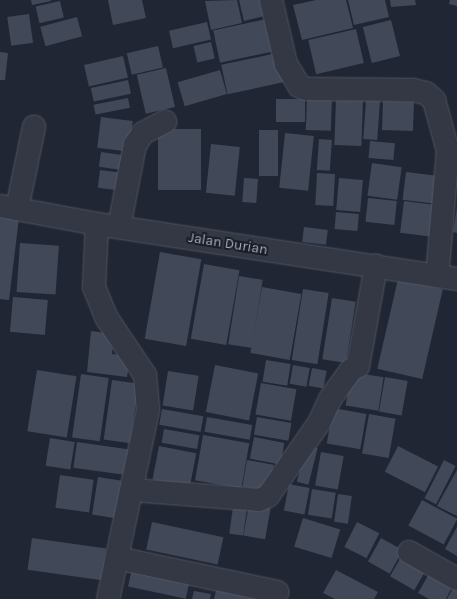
<!DOCTYPE html>
<style>
body{margin:0}
#map{position:relative;width:457px;height:599px;overflow:hidden;background:#202633;font-family:Karla,sans-serif}
div>[style]{position:absolute}
[style*='--x']{left:calc(var(--x)*1px);top:calc(var(--y)*1px);width:calc(var(--w)*1px);rotate:calc(var(--a)*1deg)}
.building>*{inset:0;background:#414858;transform-origin:0 0}
.roads{filter:drop-shadow(0 0 1px #515562) drop-shadow(0 0 1px #515562)}
.minor>*{height:22px;margin:-11px;padding:0 11px;transform-origin:11px;border-radius:11px;background:#333844}
.tertiary>*{height:22px;margin:-11px;padding:0 11px;transform-origin:11px;border-radius:11px;background:#333844}
span{translate:-50% -50%;white-space:nowrap;text-align:center;line-height:1.15;-webkit-text-stroke:4px #191d28;paint-order:stroke}
.street-label{font-size:14px;color:#adb2c1}
</style>
<div id="map">
<div class="building">
<i style="clip-path:polygon(31px 0,51px 0,51px 1px,32px 5px)"></i>
<i style="clip-path:polygon(108px 0,142px 0,146px 18px,113px 25px)"></i>
<i style="clip-path:polygon(237px 0,242px 23px,211px 30px,205px 1px)"></i>
<i style="clip-path:polygon(239px 0,265px 0,269px 15px,244px 21px)"></i>
<i style="clip-path:polygon(316px 0,346px 0,353px 28px,302px 40px,293px 5px)"></i>
<i style="clip-path:polygon(348px 0,385px 0,389px 17px,354px 25px)"></i>
<i style="clip-path:polygon(390px 0,415px 0,416px 5px,391px 7px)"></i>
<i style="clip-path:polygon(450px 0,457px 0,457px 6px,449px 4px)"></i>
<i style="left:60px;top:1px;width:17px;height:25px;rotate:77deg"></i>
<i style="left:29px;top:14px;width:29px;height:22px;rotate:82deg"></i>
<i style="left:77px;top:17px;width:20px;height:38px;rotate:75deg"></i>
<i style="left:267px;top:19px;width:33px;height:55px;rotate:78deg"></i>
<i style="left:391px;top:20px;width:37px;height:29px;rotate:76deg"></i>
<i style="left:207px;top:22px;width:18px;height:39px;rotate:77deg"></i>
<i style="left:356px;top:29px;width:35px;height:49px;rotate:77deg"></i>
<i style="left:211px;top:42px;width:17px;height:18px;rotate:77deg"></i>
<i style="left:158px;top:46px;width:22px;height:32px;rotate:77deg"></i>
<i style="clip-path:polygon(0 52px,8px 53px,5px 80px,0 80px)"></i>
<i style="left:277px;top:53px;width:30px;height:57px;rotate:78deg"></i>
<i style="left:123px;top:56px;width:22px;height:40px;rotate:77deg"></i>
<i style="left:166px;top:68px;width:40px;height:30px;rotate:77deg"></i>
<i style="left:220px;top:70px;width:25px;height:44px;rotate:74deg"></i>
<i style="left:128px;top:80px;width:14px;height:38px;rotate:78deg"></i>
<i style="left:307px;top:96px;width:25px;height:34px;rotate:2deg"></i>
<i style="left:128px;top:98px;width:10px;height:35px;rotate:79deg"></i>
<i style="left:276px;top:99px;width:29px;height:23px"></i>
<i style="left:336px;top:99px;width:27px;height:46px;rotate:2deg"></i>
<i style="left:366px;top:100px;width:14px;height:39px;rotate:4deg"></i>
<i style="left:383px;top:101px;width:31px;height:29px;rotate:2deg"></i>
<i style="left:101px;top:117px;width:32px;height:31px;rotate:7deg"></i>
<i style="left:158px;top:129px;width:43px;height:61px"></i>
<i style="left:259px;top:130px;width:19px;height:46px"></i>
<i style="left:285px;top:133px;width:29px;height:55px;rotate:6deg"></i>
<i style="left:319px;top:139px;width:13px;height:31px;rotate:4deg"></i>
<i style="left:370px;top:141px;width:25px;height:17px;rotate:5deg"></i>
<i style="left:211px;top:144px;width:29px;height:49px;rotate:6deg"></i>
<i style="left:101px;top:152px;width:28px;height:15px;rotate:8deg"></i>
<i style="left:372px;top:163px;width:30px;height:33px;rotate:8deg"></i>
<i style="left:100px;top:170px;width:24px;height:18px;rotate:7deg"></i>
<i style="left:406px;top:172px;width:35px;height:28px;rotate:7deg"></i>
<i style="left:317px;top:173px;width:18px;height:32px;rotate:3deg"></i>
<i style="left:244px;top:178px;width:14px;height:24px;rotate:4deg"></i>
<i style="left:339px;top:178px;width:24px;height:32px;rotate:5deg"></i>
<i style="left:368px;top:198px;width:29px;height:24px;rotate:6deg"></i>
<i style="left:404px;top:201px;width:34px;height:32px;rotate:7deg"></i>
<i style="clip-path:polygon(457px 207px,457px 233px,453px 232px)"></i>
<i style="left:336px;top:212px;width:23px;height:17px;rotate:5deg"></i>
<i style="clip-path:polygon(0 216px,19px 218px,9px 300px,0 299px)"></i>
<i style="left:304px;top:227px;width:24px;height:15px;rotate:7deg"></i>
<i style="left:20px;top:243px;width:39px;height:49px;rotate:4deg"></i>
<i style="left:160px;top:252px;width:42px;height:88px;rotate:10deg"></i>
<i style="left:204px;top:264px;width:36px;height:76px;rotate:10deg"></i>
<i style="left:239px;top:276px;width:24px;height:69px;rotate:9deg"></i>
<i style="left:398px;top:279px;width:46px;height:92px;rotate:13deg"></i>
<i style="left:262px;top:287px;width:40px;height:67px;rotate:10deg"></i>
<i style="left:303px;top:289px;width:26px;height:72px;rotate:9deg"></i>
<i style="left:13px;top:297px;width:35px;height:35px;rotate:5deg"></i>
<i style="left:332px;top:298px;width:24px;height:62px;rotate:9deg"></i>
<i style="clip-path:polygon(91px 331px,114px 334px,112px 354px,130px 356px,127px 377px,87px 372px)"></i>
<i style="left:266px;top:360px;width:25px;height:22px;rotate:9deg"></i>
<i style="left:215px;top:365px;width:44px;height:48px;rotate:11deg"></i>
<i style="left:293px;top:365px;width:17px;height:19px;rotate:10deg"></i>
<i style="left:312px;top:368px;width:15px;height:18px;rotate:11deg"></i>
<i style="left:37px;top:370px;width:40px;height:62px;rotate:9deg"></i>
<i style="left:168px;top:371px;width:31px;height:35px;rotate:9deg"></i>
<i style="left:351px;top:372px;width:33px;height:34px;rotate:9deg"></i>
<i style="left:81px;top:374px;width:28px;height:64px;rotate:8deg"></i>
<i style="left:385px;top:377px;width:23px;height:35px;rotate:10deg"></i>
<i style="left:112px;top:380px;width:27px;height:60px;rotate:8deg"></i>
<i style="left:261px;top:383px;width:36px;height:32px;rotate:10deg"></i>
<i style="left:333px;top:408px;width:34px;height:36px;rotate:10deg"></i>
<i style="left:162px;top:409px;width:42px;height:16px;rotate:10deg"></i>
<i style="left:369px;top:414px;width:27px;height:40px;rotate:10deg"></i>
<i style="left:207px;top:417px;width:46px;height:15px;rotate:10deg"></i>
<i style="left:257px;top:417px;width:35px;height:18px;rotate:10deg"></i>
<i style="left:164px;top:429px;width:36px;height:14px;rotate:10deg"></i>
<i style="left:203px;top:435px;width:47px;height:46px;rotate:10deg"></i>
<i style="left:254px;top:437px;width:31px;height:22px;rotate:11deg"></i>
<i style="left:50px;top:438px;width:25px;height:28px;rotate:9deg"></i>
<i style="left:77px;top:442px;width:53px;height:26px;rotate:8deg"></i>
<i style="left:306px;top:445px;width:12px;height:38px;rotate:14deg"></i>
<i style="left:159px;top:446px;width:38px;height:34px;rotate:11deg"></i>
<i style="left:398px;top:446px;width:45px;height:29px;rotate:27deg"></i>
<i style="left:321px;top:452px;width:23px;height:34px;rotate:10deg"></i>
<i style="left:247px;top:460px;width:27px;height:27px;rotate:10deg"></i>
<i style="left:444px;top:460px;width:13px;height:43px;rotate:27deg"></i>
<i style="clip-path:polygon(457px 470px,457px 516px,437px 506px)"></i>
<i style="left:60px;top:475px;width:34px;height:33px;rotate:8deg"></i>
<i style="left:98px;top:477px;width:24px;height:38px;rotate:9deg"></i>
<i style="left:289px;top:484px;width:21px;height:27px;rotate:11deg"></i>
<i style="left:312px;top:489px;width:24px;height:26px;rotate:9deg"></i>
<i style="left:338px;top:494px;width:14px;height:28px;rotate:8deg"></i>
<i style="left:234px;top:500px;width:14px;height:34px;rotate:8deg"></i>
<i style="left:422px;top:500px;width:40px;height:29px;rotate:28deg"></i>
<i style="left:249px;top:504px;width:22px;height:32px;rotate:10deg"></i>
<i style="left:303px;top:518px;width:39px;height:30px;rotate:17deg"></i>
<i style="left:152px;top:522px;width:73px;height:28px;rotate:12deg"></i>
<i style="left:357px;top:522px;width:25px;height:28px;rotate:27deg"></i>
<i style="clip-path:polygon(457px 527px,457px 556px,445px 549px)"></i>
<i style="left:32px;top:538px;width:75px;height:32px;rotate:8deg"></i>
<i style="left:381px;top:538px;width:25px;height:27px;rotate:29deg"></i>
<i style="left:404px;top:552px;width:28px;height:28px;rotate:30deg"></i>
<i style="left:132px;top:568px;width:59px;height:19px;rotate:12deg"></i>
<i style="clip-path:polygon(336px 570px,378px 592px,374px 599px,335px 599px,323px 593px)"></i>
<i style="clip-path:polygon(430px 572px,453px 585px,446px 599px,429px 599px,418px 593px)"></i>
<i style="clip-path:polygon(454px 586px,457px 588px,457px 599px,447px 599px)"></i>
<i style="clip-path:polygon(217px 587px,268px 599px,214px 599px)"></i>
<i style="clip-path:polygon(194px 591px,211px 594px,210px 599px,192px 599px)"></i>
</div>
<div class="roads">
<div class="minor">
<i style="--x:271;--y:0;--w:66;--a:76.8"></i>
<i style="--x:286;--y:64;--w:26;--a:59"></i>
<i style="--x:299;--y:86;--w:9;--a:21"></i>
<i style="--x:307;--y:89;--w:106;--a:0.5"></i>
<i style="--x:413;--y:90;--w:13;--a:13"></i>
<i style="--x:426;--y:93;--w:11;--a:41"></i>
<i style="--x:434;--y:100;--w:53;--a:74.6"></i>
<i style="--x:448;--y:151;--w:125;--a:95"></i>
<i style="--x:17;--y:209;--w:84;--a:-78.3"></i>
<i style="--x:97;--y:224;--w:63;--a:92.7"></i>
<i style="--x:94;--y:287;--w:32;--a:68"></i>
<i style="--x:106;--y:317;--w:70;--a:56.1"></i>
<i style="--x:145;--y:375;--w:35;--a:85"></i>
<i style="--x:148;--y:410;--w:193;--a:101.9"></i>
<i style="--x:119;--y:227;--w:84;--a:-79"></i>
<i style="--x:135;--y:145;--w:14;--a:-56"></i>
<i style="--x:143;--y:133;--w:25;--a:-27"></i>
<i style="--x:133;--y:490;--w:126;--a:4.5"></i>
<i style="--x:259;--y:500;--w:10;--a:-24"></i>
<i style="--x:268;--y:496;--w:89;--a:-55.1"></i>
<i style="--x:319;--y:423;--w:26;--a:-65"></i>
<i style="--x:330;--y:399;--w:36;--a:-54"></i>
<i style="--x:351;--y:370;--w:8;--a:-30"></i>
<i style="--x:358;--y:366;--w:102;--a:-79.8"></i>
<i style="--x:409;--y:552;--w:55;--a:29.4"></i>
<i style="--x:117;--y:558;--w:164;--a:12"></i>
</div>
<div class="tertiary">
<i style="--x:0;--y:206;--w:99;--a:10.5"></i>
<i style="--x:97;--y:224;--w:364;--a:8.7"></i>
</div>
</div>
<div class="street-label">
<span style="left:228px;top:244px;rotate:9deg">Jalan Durian</span>
</div>
</div>
